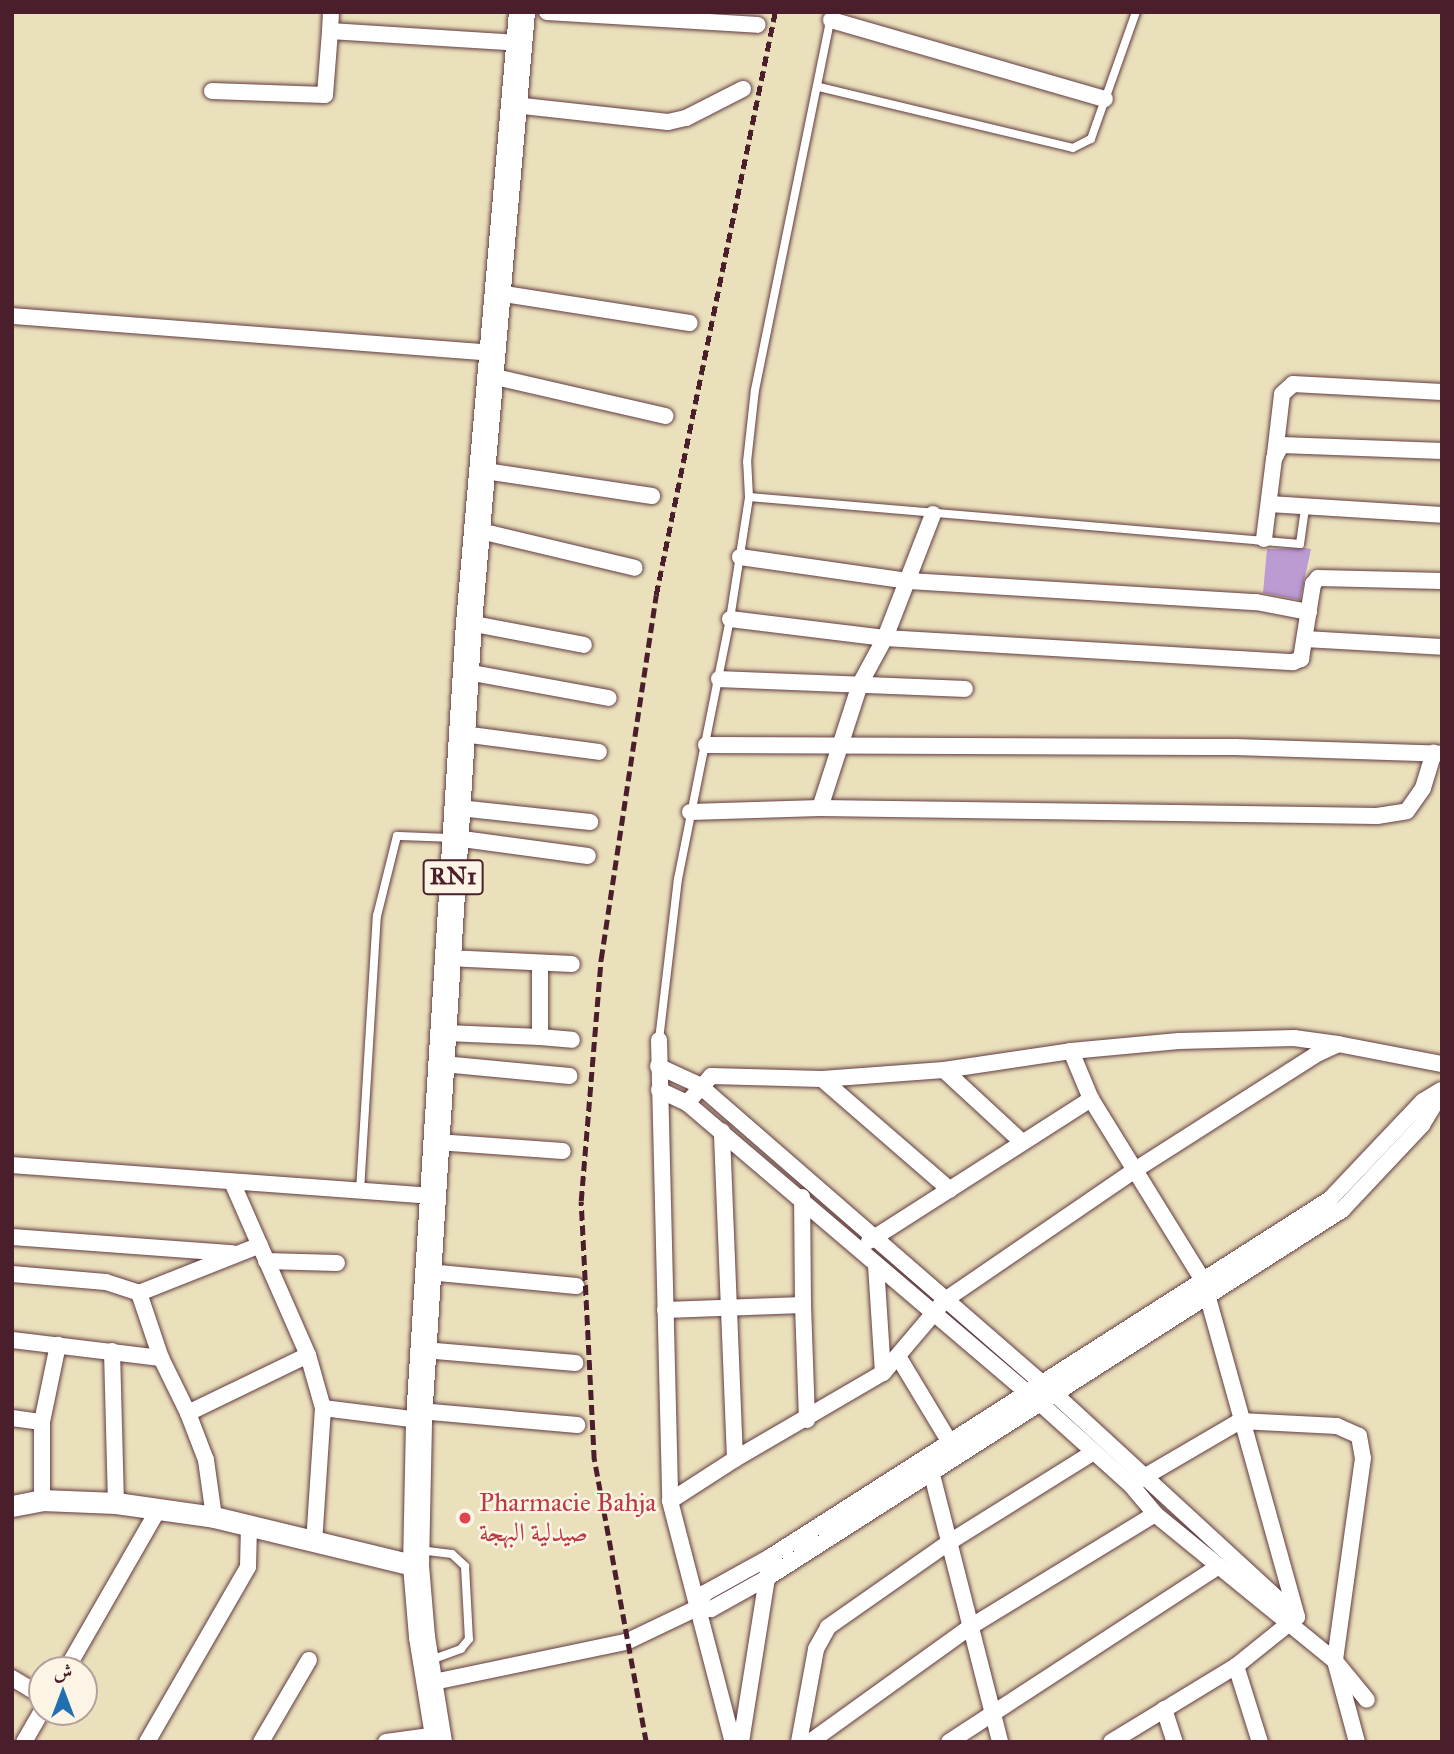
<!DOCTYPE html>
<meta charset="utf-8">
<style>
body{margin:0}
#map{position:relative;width:1454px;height:1754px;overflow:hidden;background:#ebe0bc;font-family:"IM FELL Great Primer",Amiri,serif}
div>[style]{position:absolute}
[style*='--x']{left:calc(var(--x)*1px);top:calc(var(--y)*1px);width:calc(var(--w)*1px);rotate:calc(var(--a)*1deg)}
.building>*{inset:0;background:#bc9bd3}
.roads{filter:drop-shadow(0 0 2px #623c41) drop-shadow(0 0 2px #623c41)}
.service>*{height:8px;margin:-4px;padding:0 4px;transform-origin:4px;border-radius:4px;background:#fff}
.minor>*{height:16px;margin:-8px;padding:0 8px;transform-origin:8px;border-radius:8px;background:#fff}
.tertiary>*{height:21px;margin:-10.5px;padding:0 10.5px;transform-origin:10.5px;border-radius:10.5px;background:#fff}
.primary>*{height:26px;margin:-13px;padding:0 13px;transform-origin:13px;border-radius:13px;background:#fff}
.rail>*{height:4.5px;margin-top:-2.25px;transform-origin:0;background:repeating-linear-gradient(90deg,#4a1f2b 0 10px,transparent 0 15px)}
.dots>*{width:19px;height:19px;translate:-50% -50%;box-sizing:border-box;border:4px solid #fcf5e5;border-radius:50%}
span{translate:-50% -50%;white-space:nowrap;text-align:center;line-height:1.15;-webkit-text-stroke:5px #fcf5e5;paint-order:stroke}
.shield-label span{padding:2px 5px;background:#fcf5e5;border:2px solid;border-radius:5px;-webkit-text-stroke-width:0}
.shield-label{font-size:24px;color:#4a1f2b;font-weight:700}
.health-label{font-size:26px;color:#be3a42}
.left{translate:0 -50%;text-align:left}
.frame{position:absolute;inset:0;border:14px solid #4a1f2b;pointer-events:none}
.north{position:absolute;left:28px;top:1656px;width:70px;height:70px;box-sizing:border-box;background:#fcf5e5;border:2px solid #b59f9b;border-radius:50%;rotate:0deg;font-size:19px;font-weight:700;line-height:28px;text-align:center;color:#4a1f2b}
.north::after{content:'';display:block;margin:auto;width:24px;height:32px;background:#1f6fb2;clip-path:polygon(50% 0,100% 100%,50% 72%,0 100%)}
</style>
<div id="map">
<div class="building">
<i style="clip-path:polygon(1305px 548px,1311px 549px,1300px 600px,1263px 593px,1267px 549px)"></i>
</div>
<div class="roads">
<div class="service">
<i style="--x:819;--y:87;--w:261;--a:13.5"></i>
<i style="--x:1073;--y:148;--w:20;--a:-27"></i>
<i style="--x:1091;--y:139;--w:135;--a:-70.5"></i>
<i style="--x:749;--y:497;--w:553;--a:4.88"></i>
<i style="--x:1300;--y:544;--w:37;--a:-82"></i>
<i style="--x:659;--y:1040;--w:162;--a:-83.3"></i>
<i style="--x:678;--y:879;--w:265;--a:-78.7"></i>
<i style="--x:730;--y:619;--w:123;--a:-81.1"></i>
<i style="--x:749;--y:497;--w:35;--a:-93"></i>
<i style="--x:747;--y:462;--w:72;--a:-83.7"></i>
<i style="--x:755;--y:390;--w:386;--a:-78.5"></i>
<i style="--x:360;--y:1191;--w:276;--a:-86.5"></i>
<i style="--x:377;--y:916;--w:82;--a:-76"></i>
<i style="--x:397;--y:836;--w:54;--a:2.1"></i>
<i style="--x:419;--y:1550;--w:33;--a:7"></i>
<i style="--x:452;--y:1554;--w:18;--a:43"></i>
<i style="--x:465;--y:1566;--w:73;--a:86.9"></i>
<i style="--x:469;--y:1639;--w:13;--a:129"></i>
<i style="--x:461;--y:1649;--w:35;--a:160"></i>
</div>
<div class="minor">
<i style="--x:331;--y:12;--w:19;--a:93"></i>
<i style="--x:330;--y:31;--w:189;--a:3.6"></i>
<i style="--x:547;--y:12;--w:211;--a:3.5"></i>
<i style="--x:831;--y:20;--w:285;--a:16.1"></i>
<i style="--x:212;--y:91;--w:113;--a:2"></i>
<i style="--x:325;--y:95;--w:64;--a:-85.5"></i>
<i style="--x:514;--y:105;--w:155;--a:6.3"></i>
<i style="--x:668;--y:122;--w:18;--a:-13"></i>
<i style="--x:686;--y:118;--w:64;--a:-27"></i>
<i style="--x:498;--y:293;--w:194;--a:8.9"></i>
<i style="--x:12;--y:316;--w:482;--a:4.4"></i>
<i style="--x:491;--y:376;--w:179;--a:12.9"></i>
<i style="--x:1275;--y:454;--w:60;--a:-83.3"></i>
<i style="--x:1282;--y:394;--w:15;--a:-42"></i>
<i style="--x:1293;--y:384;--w:149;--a:3.1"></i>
<i style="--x:485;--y:471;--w:169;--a:8.5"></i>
<i style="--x:1269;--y:504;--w:173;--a:3.6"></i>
<i style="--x:476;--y:530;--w:163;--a:13.4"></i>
<i style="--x:1264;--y:539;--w:81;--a:-82.9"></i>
<i style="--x:1274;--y:459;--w:16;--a:-63"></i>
<i style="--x:1281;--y:445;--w:161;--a:2.1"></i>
<i style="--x:740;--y:557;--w:171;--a:8.1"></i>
<i style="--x:909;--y:581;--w:348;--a:3.5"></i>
<i style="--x:1256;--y:602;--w:54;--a:10.7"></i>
<i style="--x:730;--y:619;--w:156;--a:7"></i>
<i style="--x:885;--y:638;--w:409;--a:3.4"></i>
<i style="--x:1293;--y:662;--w:9;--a:-21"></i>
<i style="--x:1301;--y:659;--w:76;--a:-80.9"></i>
<i style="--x:1313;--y:584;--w:8;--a:-50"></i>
<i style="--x:1318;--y:578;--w:124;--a:1.4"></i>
<i style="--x:469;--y:623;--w:117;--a:10.8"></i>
<i style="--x:1305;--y:639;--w:137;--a:3.3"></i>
<i style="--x:467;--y:672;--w:144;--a:10.4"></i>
<i style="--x:719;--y:679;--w:246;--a:2.3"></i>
<i style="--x:463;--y:734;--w:137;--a:7.5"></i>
<i style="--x:706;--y:745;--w:529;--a:0.22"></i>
<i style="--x:1235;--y:747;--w:207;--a:1.9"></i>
<i style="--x:459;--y:808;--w:132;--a:6.1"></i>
<i style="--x:820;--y:808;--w:130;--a:-72.1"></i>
<i style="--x:860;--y:684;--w:52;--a:-61.5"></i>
<i style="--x:885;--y:638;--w:133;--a:-68.8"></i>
<i style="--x:690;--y:812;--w:130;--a:-1.8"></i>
<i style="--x:820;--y:808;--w:557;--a:0.82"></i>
<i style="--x:1377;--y:816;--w:30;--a:-9"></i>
<i style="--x:1407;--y:811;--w:28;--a:-55"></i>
<i style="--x:1423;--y:788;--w:37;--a:-73"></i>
<i style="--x:455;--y:838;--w:134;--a:7.7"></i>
<i style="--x:448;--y:958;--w:124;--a:2.8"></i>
<i style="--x:540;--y:963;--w:74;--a:90"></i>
<i style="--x:540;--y:1037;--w:32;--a:5"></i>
<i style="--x:446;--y:1033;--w:94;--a:2.4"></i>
<i style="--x:659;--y:1040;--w:461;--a:88.6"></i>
<i style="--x:670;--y:1501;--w:249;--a:75.4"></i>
<i style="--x:1071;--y:1051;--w:108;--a:-5.3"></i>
<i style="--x:1179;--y:1041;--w:115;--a:-1.5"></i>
<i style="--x:1294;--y:1038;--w:44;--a:7.8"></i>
<i style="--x:443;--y:1064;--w:127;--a:5.4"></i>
<i style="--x:658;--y:1066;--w:45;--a:24.9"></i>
<i style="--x:699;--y:1085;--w:473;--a:41"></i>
<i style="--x:1056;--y:1395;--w:326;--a:42.6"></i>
<i style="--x:944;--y:1070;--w:106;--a:42.7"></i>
<i style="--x:822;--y:1079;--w:169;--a:40.9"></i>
<i style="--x:659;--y:1090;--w:31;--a:25"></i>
<i style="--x:687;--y:1103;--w:465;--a:40.4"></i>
<i style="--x:1041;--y:1404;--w:121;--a:42"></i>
<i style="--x:1131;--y:1485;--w:38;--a:50"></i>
<i style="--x:1155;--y:1514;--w:232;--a:39.2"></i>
<i style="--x:1335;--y:1661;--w:50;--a:50.6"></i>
<i style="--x:687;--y:1103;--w:36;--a:-48"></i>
<i style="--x:711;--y:1076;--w:111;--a:1.5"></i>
<i style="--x:822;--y:1079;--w:122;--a:-4.2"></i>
<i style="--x:944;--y:1070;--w:128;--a:-8.5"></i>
<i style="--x:1071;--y:1051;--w:52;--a:67.4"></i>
<i style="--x:1091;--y:1099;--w:213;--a:58.3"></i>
<i style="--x:1203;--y:1280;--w:350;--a:74.4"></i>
<i style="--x:1297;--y:1617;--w:78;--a:141.2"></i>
<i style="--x:1236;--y:1666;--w:146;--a:148.7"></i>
<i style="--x:437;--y:1142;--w:126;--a:4.1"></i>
<i style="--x:12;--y:1165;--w:421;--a:4.2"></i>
<i style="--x:232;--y:1182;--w:189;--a:66.3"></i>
<i style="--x:308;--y:1355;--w:55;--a:74.2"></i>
<i style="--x:323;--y:1408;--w:134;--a:93.8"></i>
<i style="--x:12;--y:1237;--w:221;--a:4.2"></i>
<i style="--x:869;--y:1241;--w:264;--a:-32.6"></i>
<i style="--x:266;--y:1261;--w:71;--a:1.6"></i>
<i style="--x:876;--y:1265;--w:108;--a:86.3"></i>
<i style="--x:883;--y:1373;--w:96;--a:-49.7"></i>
<i style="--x:945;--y:1300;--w:230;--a:-34.4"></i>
<i style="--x:1135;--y:1170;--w:218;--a:-32.5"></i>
<i style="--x:1319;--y:1053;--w:21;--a:-25"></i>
<i style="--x:1338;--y:1044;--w:106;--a:10.9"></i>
<i style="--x:428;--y:1272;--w:149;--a:5.4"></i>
<i style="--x:12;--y:1274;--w:94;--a:4.9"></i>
<i style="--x:106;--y:1282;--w:35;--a:18"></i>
<i style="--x:803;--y:1305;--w:115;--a:88"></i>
<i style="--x:665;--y:1310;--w:138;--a:-2.1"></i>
<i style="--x:803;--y:1305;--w:108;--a:-90.5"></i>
<i style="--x:12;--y:1340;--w:150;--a:6.9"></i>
<i style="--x:424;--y:1350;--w:152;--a:4.9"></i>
<i style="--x:112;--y:1351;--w:152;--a:88.5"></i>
<i style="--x:899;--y:1358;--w:106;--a:58.9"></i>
<i style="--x:323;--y:1408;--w:97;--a:7.1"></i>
<i style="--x:420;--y:1411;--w:158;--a:5.1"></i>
<i style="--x:188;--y:1413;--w:61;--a:-116.1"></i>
<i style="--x:161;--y:1358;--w:69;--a:-108.7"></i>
<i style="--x:139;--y:1293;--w:130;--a:-21.6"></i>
<i style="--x:12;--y:1418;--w:30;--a:8"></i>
<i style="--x:42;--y:1422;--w:78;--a:90"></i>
<i style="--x:42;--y:1422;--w:79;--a:-78.3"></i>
<i style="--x:735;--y:1459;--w:171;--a:-30.2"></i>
<i style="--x:929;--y:1463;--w:288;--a:75.7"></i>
<i style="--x:1139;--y:1480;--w:117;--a:-30.3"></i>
<i style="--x:1240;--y:1421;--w:97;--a:3"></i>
<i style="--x:1337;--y:1426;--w:24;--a:24"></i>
<i style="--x:1359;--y:1436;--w:22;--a:80"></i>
<i style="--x:1363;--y:1458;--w:205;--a:97.9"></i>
<i style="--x:1335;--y:1661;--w:84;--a:74.8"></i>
<i style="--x:670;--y:1501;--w:77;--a:-32.9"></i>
<i style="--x:735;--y:1459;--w:328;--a:-92.3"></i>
<i style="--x:214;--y:1517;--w:58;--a:-98"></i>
<i style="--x:206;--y:1460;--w:50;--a:-111"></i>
<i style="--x:188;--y:1413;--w:133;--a:-25.8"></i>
<i style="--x:695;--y:1609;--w:19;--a:-58"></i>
<i style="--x:705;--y:1593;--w:74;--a:-29"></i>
<i style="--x:770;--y:1557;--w:665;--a:-32.59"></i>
<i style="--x:1330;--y:1199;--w:135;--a:-46.5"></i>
<i style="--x:1423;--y:1101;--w:21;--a:-31"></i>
<i style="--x:1236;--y:1666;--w:80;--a:72.5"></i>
<i style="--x:66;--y:1670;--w:185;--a:-60.1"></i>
<i style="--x:12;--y:1678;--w:35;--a:31"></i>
<i style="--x:429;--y:1683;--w:201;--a:-11.8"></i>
<i style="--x:626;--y:1642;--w:76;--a:-25.6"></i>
<i style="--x:695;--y:1609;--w:16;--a:0"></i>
<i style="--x:711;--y:1609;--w:64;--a:-29"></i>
<i style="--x:767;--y:1578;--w:683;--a:-32.62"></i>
<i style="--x:1342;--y:1210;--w:117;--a:-46.7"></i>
<i style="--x:1422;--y:1125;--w:39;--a:-59"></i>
<i style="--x:1164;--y:1709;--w:35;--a:72"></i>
<i style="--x:24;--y:1742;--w:36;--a:-60"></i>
<i style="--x:147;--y:1742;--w:202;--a:-60"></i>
<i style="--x:248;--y:1567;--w:42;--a:-88.6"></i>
<i style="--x:261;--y:1742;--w:95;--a:-59.7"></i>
<i style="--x:386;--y:1742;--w:52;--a:-7.7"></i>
<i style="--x:741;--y:1742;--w:173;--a:-81"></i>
<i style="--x:799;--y:1742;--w:95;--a:-79.6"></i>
<i style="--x:816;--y:1649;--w:25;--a:-61"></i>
<i style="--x:828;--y:1627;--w:146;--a:-35"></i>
<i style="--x:948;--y:1543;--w:170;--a:-32"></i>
<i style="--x:810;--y:1742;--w:197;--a:-35.7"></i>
<i style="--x:970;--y:1627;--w:217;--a:-31.4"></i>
<i style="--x:949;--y:1742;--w:322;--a:-33.1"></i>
</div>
<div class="tertiary">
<i style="--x:12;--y:1506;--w:31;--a:-11"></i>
<i style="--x:42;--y:1500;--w:74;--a:2.3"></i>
<i style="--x:116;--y:1503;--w:99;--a:8.1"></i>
<i style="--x:214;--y:1517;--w:208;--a:13.6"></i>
</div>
<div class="primary">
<i style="--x:439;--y:1742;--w:106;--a:-99.2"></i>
<i style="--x:422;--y:1637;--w:71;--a:-94.8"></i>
<i style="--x:416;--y:1566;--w:146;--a:-88.8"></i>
<i style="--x:419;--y:1420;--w:799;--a:-86.41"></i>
<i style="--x:469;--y:623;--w:613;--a:-85.04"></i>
</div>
</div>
<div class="rail">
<i style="--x:646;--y:1742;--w:287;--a:-100.4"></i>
<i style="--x:594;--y:1460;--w:259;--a:-92.9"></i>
<i style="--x:581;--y:1201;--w:243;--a:-85.3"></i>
<i style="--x:601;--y:959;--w:368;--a:-81.4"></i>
<i style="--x:656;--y:595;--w:595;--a:-78.46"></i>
</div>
<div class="dots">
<i style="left:465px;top:1518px;background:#e0444e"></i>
</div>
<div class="shield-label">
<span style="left:453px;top:877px">RN1</span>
</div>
<div class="health-label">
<span class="left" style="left:479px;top:1518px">Pharmacie Bahja<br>صيدلية البهجة</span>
</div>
<div class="frame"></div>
<div class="north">ش</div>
</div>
